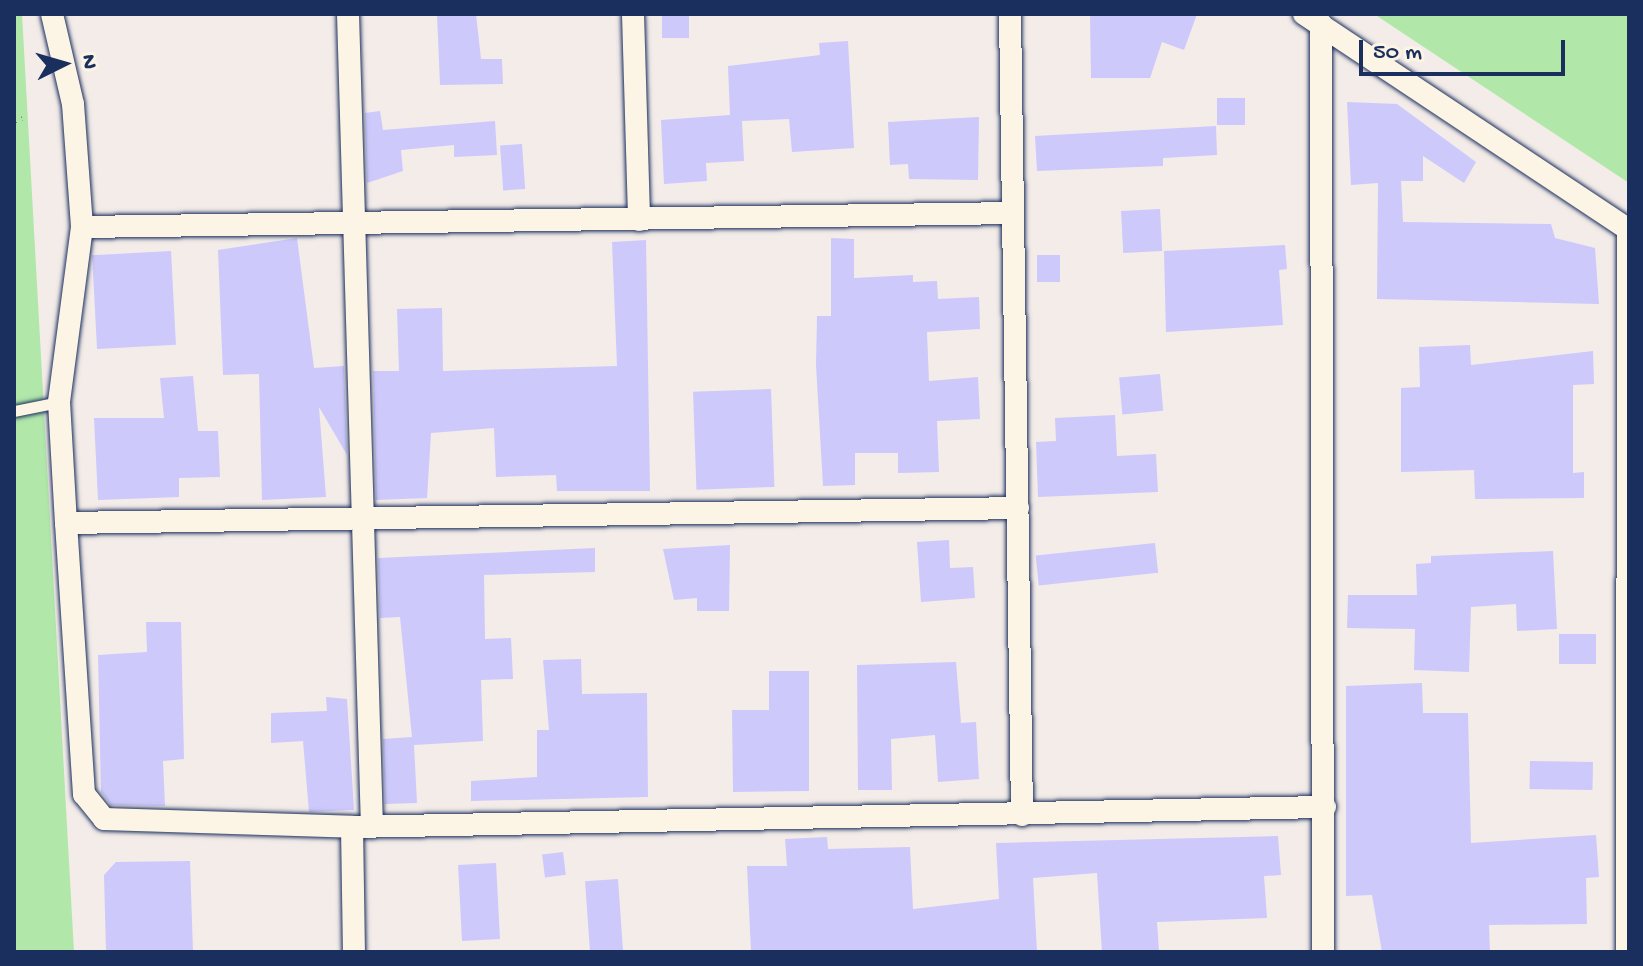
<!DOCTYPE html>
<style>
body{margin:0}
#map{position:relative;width:1643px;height:966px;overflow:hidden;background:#f3ece9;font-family:"Gochi Hand",sans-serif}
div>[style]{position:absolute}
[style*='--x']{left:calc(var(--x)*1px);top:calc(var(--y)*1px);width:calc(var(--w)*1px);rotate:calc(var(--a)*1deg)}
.green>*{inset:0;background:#b1e7a9}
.building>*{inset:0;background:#cdc9fb;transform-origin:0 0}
.path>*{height:5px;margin-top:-2.5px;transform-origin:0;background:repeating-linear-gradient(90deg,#1b2f5e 0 2px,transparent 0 8px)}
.roads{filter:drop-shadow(0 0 2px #1b2f5e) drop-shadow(0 0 2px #1b2f5e)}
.service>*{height:11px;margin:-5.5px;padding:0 5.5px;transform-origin:5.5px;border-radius:5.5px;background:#fcf5e5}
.minor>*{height:22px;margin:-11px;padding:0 11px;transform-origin:11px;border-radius:11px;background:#fcf5e5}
span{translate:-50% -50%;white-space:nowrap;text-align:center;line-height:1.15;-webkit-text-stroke:7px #fcf5e5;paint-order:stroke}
.frame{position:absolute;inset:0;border:16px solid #1b2f5e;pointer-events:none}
.north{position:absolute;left:24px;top:24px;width:80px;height:80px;-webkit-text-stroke:6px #fcf5e5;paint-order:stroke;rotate:85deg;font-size:22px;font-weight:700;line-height:32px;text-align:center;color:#1b2f5e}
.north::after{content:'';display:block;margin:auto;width:28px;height:36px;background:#1b2f5e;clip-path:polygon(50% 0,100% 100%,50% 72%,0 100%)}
.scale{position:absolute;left:1359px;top:40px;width:206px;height:36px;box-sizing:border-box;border:4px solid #1b2f5e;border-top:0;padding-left:10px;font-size:24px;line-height:28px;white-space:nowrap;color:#1b2f5e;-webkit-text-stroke:6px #fcf5e5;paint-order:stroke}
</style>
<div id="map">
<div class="green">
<i style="clip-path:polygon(14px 14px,22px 14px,74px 952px,14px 952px)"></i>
<i style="clip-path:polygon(1374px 14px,1629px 14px,1629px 183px)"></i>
</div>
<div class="building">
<i style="clip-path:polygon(437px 14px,476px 14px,481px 59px,502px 59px,503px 84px,440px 85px)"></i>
<i style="left:662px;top:14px;width:27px;height:24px"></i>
<i style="clip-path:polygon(1090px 14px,1197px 14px,1184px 50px,1162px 42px,1150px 78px,1091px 78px)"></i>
<i style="clip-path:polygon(848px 41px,854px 148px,792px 152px,789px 119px,742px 121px,744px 161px,706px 163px,707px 181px,664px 184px,661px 120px,730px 115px,728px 66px,820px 55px,819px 43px)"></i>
<i style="left:1217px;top:98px;width:28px;height:27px"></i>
<i style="clip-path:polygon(1347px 102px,1397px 104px,1476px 162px,1464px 183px,1423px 156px,1423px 181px,1401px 181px,1403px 222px,1551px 224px,1555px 238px,1595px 248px,1599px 304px,1377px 299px,1378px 183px,1351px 185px)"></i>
<i style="clip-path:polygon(380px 111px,383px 130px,495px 121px,497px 155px,454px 157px,454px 145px,401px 150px,403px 171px,367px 183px,365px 113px)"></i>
<i style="clip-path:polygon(979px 117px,978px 180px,909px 179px,908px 164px,890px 165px,888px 122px)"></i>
<i style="clip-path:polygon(1216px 126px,1217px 155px,1163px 158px,1163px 166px,1037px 171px,1035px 136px)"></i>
<i style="left:522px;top:144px;width:45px;height:22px;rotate:86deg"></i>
<i style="left:1160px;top:209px;width:42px;height:39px;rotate:87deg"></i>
<i style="clip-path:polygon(297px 238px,314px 368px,344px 366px,347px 455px,319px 407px,326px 497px,262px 500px,259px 374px,223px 375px,218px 250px)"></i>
<i style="clip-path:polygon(831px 238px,854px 239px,854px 278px,913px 275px,913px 282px,937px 281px,938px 299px,979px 297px,980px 329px,927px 332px,929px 381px,978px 377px,980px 419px,937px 421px,939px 472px,898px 473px,898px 453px,855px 453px,855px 485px,823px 486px,816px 365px,817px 316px,831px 316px)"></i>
<i style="clip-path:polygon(646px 240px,650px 491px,557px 491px,556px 475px,496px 477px,494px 428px,431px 433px,427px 498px,376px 500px,373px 371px,399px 371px,397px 309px,442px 308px,443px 371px,617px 366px,612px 242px)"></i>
<i style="clip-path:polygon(1285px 245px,1287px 269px,1279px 270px,1283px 325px,1166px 332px,1164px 251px)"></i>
<i style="left:171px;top:251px;width:94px;height:79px;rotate:87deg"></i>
<i style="left:1060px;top:255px;width:27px;height:23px;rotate:90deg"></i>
<i style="clip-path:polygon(1470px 345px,1471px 365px,1593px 351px,1594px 384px,1573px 385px,1573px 473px,1584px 472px,1584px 498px,1475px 499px,1474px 470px,1401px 472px,1401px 388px,1420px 387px,1419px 347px)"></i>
<i style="left:1160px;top:374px;width:37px;height:41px;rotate:85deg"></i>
<i style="clip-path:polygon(193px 376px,198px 431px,218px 431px,220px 477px,179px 478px,179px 497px,98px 500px,94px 418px,164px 418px,160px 378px)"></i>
<i style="left:771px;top:389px;width:98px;height:78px;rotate:88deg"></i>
<i style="clip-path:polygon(1115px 415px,1117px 456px,1156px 454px,1158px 492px,1038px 497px,1036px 442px,1056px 441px,1055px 418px)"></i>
<i style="clip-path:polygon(949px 540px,950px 568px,973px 567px,975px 598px,921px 602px,917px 542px)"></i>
<i style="left:1155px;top:543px;width:30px;height:120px;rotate:84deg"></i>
<i style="clip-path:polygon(730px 545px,729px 611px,697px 611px,697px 598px,674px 600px,663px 549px)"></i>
<i style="clip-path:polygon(595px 548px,595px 572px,484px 575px,485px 639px,511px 638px,513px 679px,481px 680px,483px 741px,414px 745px,417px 803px,385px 804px,383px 739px,412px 737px,400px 617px,380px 618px,378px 558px)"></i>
<i style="clip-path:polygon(1553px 551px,1557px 629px,1517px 631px,1516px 604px,1471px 607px,1469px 672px,1414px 670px,1415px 629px,1347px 628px,1348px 595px,1417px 595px,1416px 564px,1431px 563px,1431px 556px)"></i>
<i style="clip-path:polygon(146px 622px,181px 622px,184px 759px,163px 761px,165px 806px,111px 805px,101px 792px,98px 655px,147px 652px)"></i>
<i style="left:1596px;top:634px;width:30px;height:37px;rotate:90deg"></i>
<i style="clip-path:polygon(581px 659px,582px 694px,647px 693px,648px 797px,471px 801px,471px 781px,537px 777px,537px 730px,549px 730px,543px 660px)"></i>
<i style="clip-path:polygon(956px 662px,961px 723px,976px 722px,979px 779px,938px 782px,935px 735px,891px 739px,892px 790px,858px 790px,857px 665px)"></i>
<i style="clip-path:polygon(769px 671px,809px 671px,809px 791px,733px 792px,732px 710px,769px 710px)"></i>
<i style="clip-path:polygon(1422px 683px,1423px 713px,1468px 713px,1471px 843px,1596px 835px,1599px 877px,1586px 878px,1587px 924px,1489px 925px,1490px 952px,1382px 952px,1372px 895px,1346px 896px,1346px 686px)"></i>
<i style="clip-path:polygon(326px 697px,347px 699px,354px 810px,309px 812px,303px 741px,271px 743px,271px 713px,327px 711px)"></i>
<i style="left:1530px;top:761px;width:63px;height:28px;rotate:1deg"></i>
<i style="clip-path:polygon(1278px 836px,1281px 875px,1264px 876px,1267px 918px,1157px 922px,1159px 952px,1102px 952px,1097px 873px,1033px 878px,1037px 952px,751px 952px,747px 866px,787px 866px,785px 839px,827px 837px,828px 849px,910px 847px,913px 909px,999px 899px,996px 843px)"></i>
<i style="left:563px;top:852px;width:23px;height:21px;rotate:83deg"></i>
<i style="clip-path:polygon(190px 861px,193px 952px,106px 952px,104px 875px,116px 862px)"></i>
<i style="left:496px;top:863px;width:76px;height:38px;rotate:87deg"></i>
<i style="left:618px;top:879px;width:73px;height:33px;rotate:86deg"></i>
</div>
<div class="path">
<i style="--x:14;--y:120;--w:8;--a:-14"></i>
</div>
<div class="roads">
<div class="service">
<i style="--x:14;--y:411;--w:46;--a:-11.3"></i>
</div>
<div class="minor">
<i style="--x:52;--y:14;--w:92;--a:76.9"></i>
<i style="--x:73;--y:104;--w:123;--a:85.8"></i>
<i style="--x:82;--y:227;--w:177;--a:97.5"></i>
<i style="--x:59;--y:402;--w:121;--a:86.7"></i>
<i style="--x:66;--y:523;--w:272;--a:86.2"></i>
<i style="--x:84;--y:794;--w:32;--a:51"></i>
<i style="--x:104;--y:819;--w:248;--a:1.8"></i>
<i style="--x:352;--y:827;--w:973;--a:-1.18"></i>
<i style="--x:348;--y:14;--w:813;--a:88.31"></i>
<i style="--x:633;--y:14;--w:206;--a:88.3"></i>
<i style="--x:1010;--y:14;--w:801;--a:89.14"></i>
<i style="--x:1304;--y:14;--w:390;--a:33.6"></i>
<i style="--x:1321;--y:24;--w:928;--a:89.88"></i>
<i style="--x:82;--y:227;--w:931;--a:-0.86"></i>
<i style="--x:66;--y:523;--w:952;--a:-0.9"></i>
<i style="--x:352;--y:827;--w:125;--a:89.1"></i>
<i style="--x:1627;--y:952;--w:723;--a:-89.92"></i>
</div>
</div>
<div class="frame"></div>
<div class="north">N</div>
<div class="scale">50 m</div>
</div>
